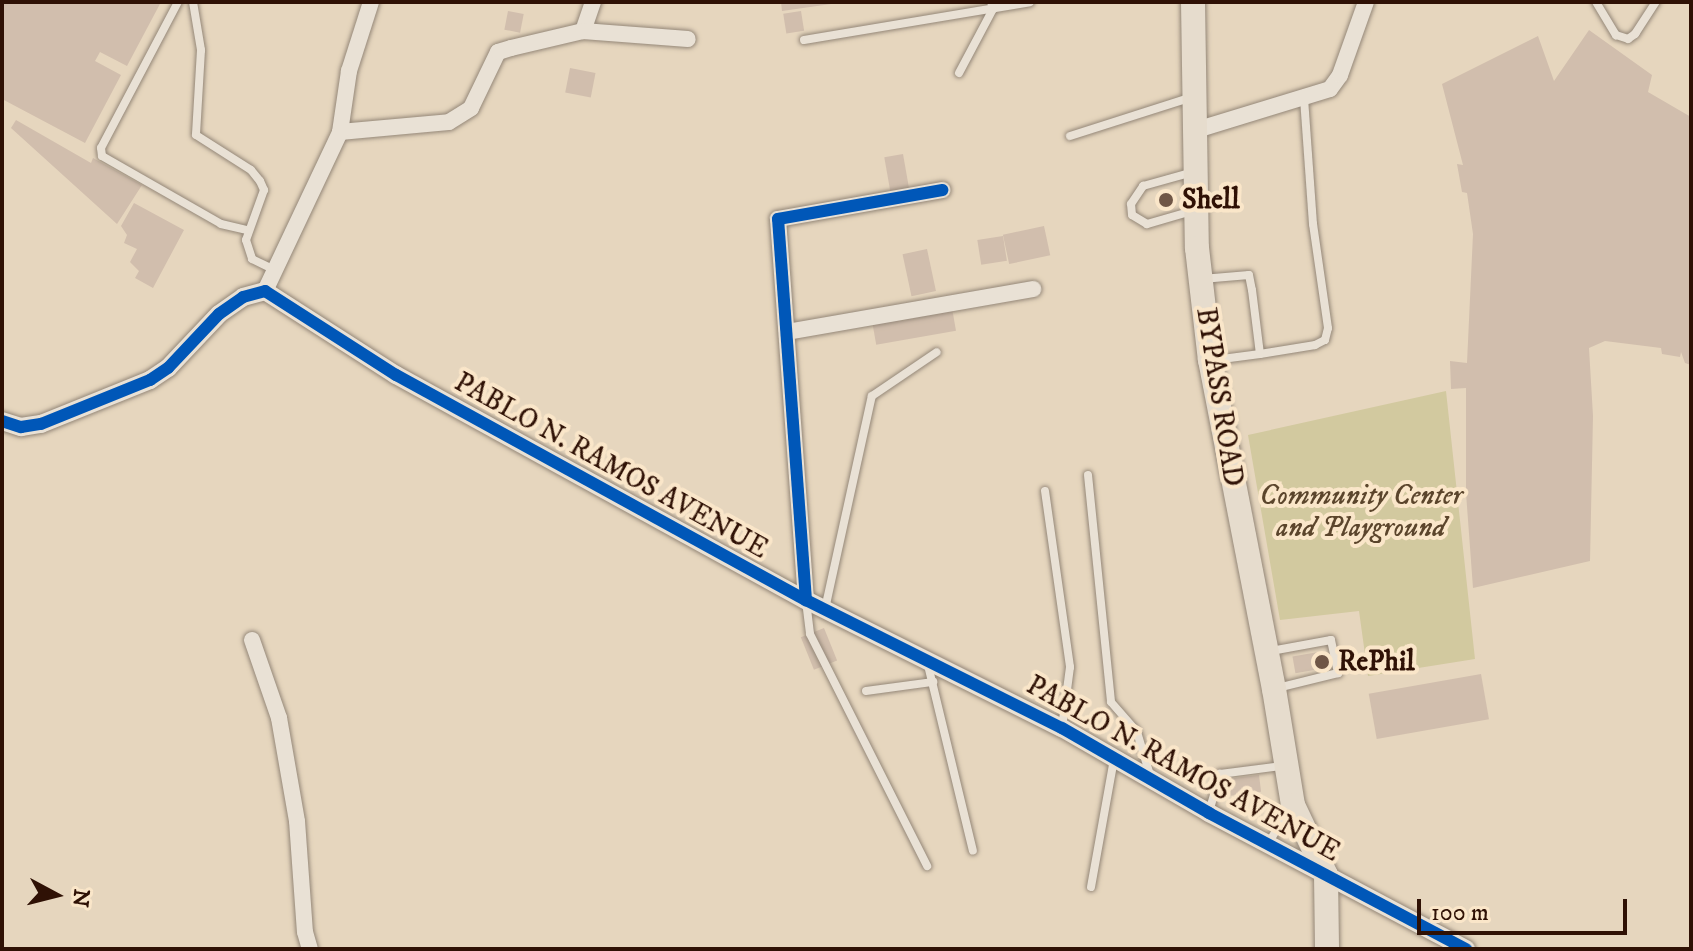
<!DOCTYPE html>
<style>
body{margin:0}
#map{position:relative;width:1693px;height:951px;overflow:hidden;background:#e6d6be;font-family:"IM FELL DW Pica",serif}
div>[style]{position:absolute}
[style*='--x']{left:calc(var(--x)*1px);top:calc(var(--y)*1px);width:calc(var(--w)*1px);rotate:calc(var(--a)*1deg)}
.green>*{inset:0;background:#d2c99f}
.building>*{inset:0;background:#d1bead;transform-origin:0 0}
.roads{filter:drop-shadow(0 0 2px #948778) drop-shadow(0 0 2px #948778)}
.service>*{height:8px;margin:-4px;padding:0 4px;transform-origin:4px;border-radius:4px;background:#e9e1d5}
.minor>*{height:16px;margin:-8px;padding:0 8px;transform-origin:8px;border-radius:8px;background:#e9e1d5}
.tertiary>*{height:18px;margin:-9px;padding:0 9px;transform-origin:9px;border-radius:9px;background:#e9e1d5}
.primary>*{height:24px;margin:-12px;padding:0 12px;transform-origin:12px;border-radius:12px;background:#e6dccd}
.cycleway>*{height:12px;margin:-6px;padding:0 6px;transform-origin:6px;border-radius:6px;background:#0057b8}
.dots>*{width:22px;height:22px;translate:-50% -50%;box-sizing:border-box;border:4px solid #fae6c9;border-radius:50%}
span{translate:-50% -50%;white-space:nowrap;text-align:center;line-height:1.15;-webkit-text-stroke:8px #fae6c9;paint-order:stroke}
.poi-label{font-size:28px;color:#2f1105;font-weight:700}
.left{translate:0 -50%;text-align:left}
.street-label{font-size:28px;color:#2f1105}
.park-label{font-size:28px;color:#5b452c;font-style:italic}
.frame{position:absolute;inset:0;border:4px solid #2f1105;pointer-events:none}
.north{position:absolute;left:16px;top:855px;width:80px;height:80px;-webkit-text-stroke:6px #fae6c9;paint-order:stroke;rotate:97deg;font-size:22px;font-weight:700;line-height:32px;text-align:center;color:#2f1105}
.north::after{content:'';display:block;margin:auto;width:28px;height:36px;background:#2f1105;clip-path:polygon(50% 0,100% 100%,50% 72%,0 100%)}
.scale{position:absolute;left:1417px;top:899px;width:210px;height:36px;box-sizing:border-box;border:4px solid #2f1105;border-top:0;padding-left:10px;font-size:24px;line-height:28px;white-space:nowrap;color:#2f1105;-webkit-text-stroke:6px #fae6c9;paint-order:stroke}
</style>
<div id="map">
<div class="green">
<i style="clip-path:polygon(1446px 391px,1475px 659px,1368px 676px,1359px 611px,1280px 620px,1248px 435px)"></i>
</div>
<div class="building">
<i style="clip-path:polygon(2px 2px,161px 2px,127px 66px,100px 52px,95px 61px,121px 75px,85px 143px,2px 99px)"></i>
<i style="clip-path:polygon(781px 2px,830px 2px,831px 4px,782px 11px)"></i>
<i style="left:508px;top:11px;width:16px;height:19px;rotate:11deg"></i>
<i style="left:801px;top:11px;width:20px;height:18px;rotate:81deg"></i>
<i style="clip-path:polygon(1589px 30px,1652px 75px,1648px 92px,1691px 117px,1691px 365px,1685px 363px,1681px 352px,1680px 357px,1662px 354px,1661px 348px,1605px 341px,1589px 348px,1593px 416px,1590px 561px,1473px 588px,1466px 493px,1466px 388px,1451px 389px,1450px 361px,1467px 363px,1473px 234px,1467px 193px,1462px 192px,1457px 164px,1463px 165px,1442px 84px,1538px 36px,1554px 81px)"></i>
<i style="left:570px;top:68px;width:26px;height:25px;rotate:11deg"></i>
<i style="clip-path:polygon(16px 120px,91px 163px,93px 158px,142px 185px,117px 224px,11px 128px)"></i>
<i style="left:903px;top:154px;width:35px;height:19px;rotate:80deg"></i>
<i style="clip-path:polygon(134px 203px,184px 230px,153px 288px,135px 278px,139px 271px,130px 262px,137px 249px,124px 243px,127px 235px,121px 226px)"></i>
<i style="left:1044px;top:226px;width:30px;height:42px;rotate:78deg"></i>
<i style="left:1003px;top:236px;width:25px;height:26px;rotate:81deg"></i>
<i style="left:927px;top:249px;width:43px;height:25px;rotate:78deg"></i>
<i style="left:952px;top:308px;width:23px;height:81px;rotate:80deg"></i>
<i style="left:824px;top:628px;width:35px;height:25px;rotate:68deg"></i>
<i style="left:1324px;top:651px;width:17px;height:32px;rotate:80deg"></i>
<i style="left:1481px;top:674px;width:46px;height:114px;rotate:80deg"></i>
<i style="left:1259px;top:775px;width:17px;height:31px;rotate:83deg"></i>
</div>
<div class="roads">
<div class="service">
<i style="--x:178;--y:2;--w:165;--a:117.8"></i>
<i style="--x:101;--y:148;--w:8;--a:83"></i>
<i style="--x:102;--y:156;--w:137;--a:29.7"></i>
<i style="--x:221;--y:224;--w:28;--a:13"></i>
<i style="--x:193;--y:2;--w:49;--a:80.5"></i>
<i style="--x:201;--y:50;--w:85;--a:93.4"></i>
<i style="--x:196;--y:135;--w:65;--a:32.5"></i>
<i style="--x:251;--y:170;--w:14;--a:51"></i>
<i style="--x:260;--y:181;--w:10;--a:66"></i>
<i style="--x:264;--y:190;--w:53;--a:109.8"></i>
<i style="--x:246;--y:240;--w:20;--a:72"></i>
<i style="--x:252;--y:259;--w:25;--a:26"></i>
<i style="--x:1596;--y:2;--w:39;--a:59"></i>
<i style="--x:1616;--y:35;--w:13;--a:18"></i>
<i style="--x:1628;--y:39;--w:9;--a:-36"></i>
<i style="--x:1635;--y:34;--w:38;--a:-57"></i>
<i style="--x:804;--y:40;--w:229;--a:-9.5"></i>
<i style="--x:959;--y:73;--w:72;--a:-62"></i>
<i style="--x:993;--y:9;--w:7;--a:-106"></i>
<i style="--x:1070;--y:136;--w:128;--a:-17.7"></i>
<i style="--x:1192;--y:211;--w:47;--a:163.9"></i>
<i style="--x:1147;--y:224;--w:17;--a:-149"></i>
<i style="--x:1132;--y:215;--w:11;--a:-95"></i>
<i style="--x:1131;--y:204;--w:22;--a:-56"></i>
<i style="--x:1143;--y:186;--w:52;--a:-15.6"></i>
<i style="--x:1202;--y:279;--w:47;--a:-4.9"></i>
<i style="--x:1249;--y:275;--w:15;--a:79"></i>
<i style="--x:1252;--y:290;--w:64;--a:82.9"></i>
<i style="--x:1260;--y:354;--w:46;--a:172.6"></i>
<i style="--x:1260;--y:354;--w:56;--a:-9.3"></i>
<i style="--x:1315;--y:345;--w:11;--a:-27"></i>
<i style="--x:1325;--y:340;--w:12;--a:-76"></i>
<i style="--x:1328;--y:328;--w:105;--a:-98.2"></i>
<i style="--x:1313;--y:224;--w:125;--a:-94.1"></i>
<i style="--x:1088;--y:475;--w:228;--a:84.2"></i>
<i style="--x:1111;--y:702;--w:40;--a:49"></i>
<i style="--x:1137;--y:732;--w:45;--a:73.2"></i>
<i style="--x:1045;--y:491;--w:178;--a:81.9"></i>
<i style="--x:1070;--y:667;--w:62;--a:97.5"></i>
<i style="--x:806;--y:601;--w:33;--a:83"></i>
<i style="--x:810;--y:634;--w:260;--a:63.2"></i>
<i style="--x:825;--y:609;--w:218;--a:-77.6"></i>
<i style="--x:872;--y:396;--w:78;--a:-34.1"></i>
<i style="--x:1271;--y:651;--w:61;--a:-10.4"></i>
<i style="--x:1331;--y:640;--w:34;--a:78"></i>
<i style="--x:1338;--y:673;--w:63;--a:166.2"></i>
<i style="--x:927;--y:661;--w:195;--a:76.4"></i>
<i style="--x:866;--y:691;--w:68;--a:-7.7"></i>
<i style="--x:1209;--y:812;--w:40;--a:-74"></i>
<i style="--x:1220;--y:774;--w:63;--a:-7.4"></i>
<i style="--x:1269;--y:842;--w:39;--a:-58"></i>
<i style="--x:1091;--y:887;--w:130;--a:-79.8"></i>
</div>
<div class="minor">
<i style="--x:583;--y:31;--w:31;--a:-71"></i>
<i style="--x:1193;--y:131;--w:143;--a:-17"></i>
<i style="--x:1330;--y:89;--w:17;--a:-54"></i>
<i style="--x:1340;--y:75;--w:77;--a:-70.4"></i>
<i style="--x:340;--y:132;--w:109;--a:-5.2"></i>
<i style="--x:449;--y:122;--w:26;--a:-32"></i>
<i style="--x:471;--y:108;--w:62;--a:-64.3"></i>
<i style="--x:498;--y:52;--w:14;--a:-17"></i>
<i style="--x:511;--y:48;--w:74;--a:-13.3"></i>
<i style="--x:583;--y:31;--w:105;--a:4.4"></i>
<i style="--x:265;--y:291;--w:176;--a:-64.7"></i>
<i style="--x:340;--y:132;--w:62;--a:-81.6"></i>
<i style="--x:349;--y:71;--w:72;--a:-72.3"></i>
<i style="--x:787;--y:332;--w:250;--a:-9.9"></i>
<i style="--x:806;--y:600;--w:382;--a:-94.2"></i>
<i style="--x:778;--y:219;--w:167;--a:-10"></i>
<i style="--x:252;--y:640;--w:83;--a:70.9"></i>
<i style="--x:279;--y:718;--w:105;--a:80.1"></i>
<i style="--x:297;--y:821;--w:111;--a:85.9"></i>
<i style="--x:305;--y:932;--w:18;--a:74"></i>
</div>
<div class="tertiary">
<i style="--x:2;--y:421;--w:20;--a:18"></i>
<i style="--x:21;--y:427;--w:20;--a:-9"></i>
<i style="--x:41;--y:424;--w:118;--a:-22"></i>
<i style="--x:150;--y:380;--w:22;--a:-34"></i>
<i style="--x:168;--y:368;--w:74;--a:-46.6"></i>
<i style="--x:219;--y:314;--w:29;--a:-35"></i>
<i style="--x:243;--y:297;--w:23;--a:-15"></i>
<i style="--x:265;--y:291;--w:156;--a:32.7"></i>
<i style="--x:396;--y:375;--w:468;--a:28.8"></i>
<i style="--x:806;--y:600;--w:286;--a:26.6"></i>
<i style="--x:1062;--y:728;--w:170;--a:30"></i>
<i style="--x:1209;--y:813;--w:291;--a:27.9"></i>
</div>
<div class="primary">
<i style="--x:1193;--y:2;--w:246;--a:89.1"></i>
<i style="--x:1197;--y:248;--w:113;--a:83.4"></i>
<i style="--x:1210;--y:360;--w:335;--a:79"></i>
<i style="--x:1274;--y:689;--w:118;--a:80.7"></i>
<i style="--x:1293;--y:805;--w:77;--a:64.8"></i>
<i style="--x:1326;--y:875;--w:74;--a:89.2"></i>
</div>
</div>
<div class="cycleway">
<i style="--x:2;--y:421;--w:20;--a:18"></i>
<i style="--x:21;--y:427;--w:20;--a:-9"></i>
<i style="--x:41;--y:424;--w:118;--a:-22"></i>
<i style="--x:150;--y:380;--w:22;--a:-34"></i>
<i style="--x:168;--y:368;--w:74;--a:-46.6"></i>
<i style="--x:219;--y:314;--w:29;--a:-35"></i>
<i style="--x:243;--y:297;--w:23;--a:-15"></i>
<i style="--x:265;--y:291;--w:156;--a:32.7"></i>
<i style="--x:396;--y:375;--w:468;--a:28.8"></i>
<i style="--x:806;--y:600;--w:286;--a:26.6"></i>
<i style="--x:1062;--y:728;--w:170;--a:30"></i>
<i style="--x:1209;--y:813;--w:291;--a:27.9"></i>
<i style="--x:806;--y:600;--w:382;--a:-94.2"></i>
<i style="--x:778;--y:219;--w:167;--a:-10"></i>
</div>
<div class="dots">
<i style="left:1166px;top:200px;background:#6f5646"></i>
<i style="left:1322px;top:662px;background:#6f5646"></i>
</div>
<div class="poi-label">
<span class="left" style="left:1182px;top:200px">Shell</span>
<span class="left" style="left:1338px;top:662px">RePhil</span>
</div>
<div class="street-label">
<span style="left:1219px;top:397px;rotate:81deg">BYPASS ROAD</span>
<span style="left:611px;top:466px;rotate:29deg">PABLO N. RAMOS AVENUE</span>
<span style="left:1183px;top:769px;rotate:29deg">PABLO N. RAMOS AVENUE</span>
</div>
<div class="park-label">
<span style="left:1361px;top:512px">Community Center<br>and Playground</span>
</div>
<div class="frame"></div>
<div class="north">N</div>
<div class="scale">100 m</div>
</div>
